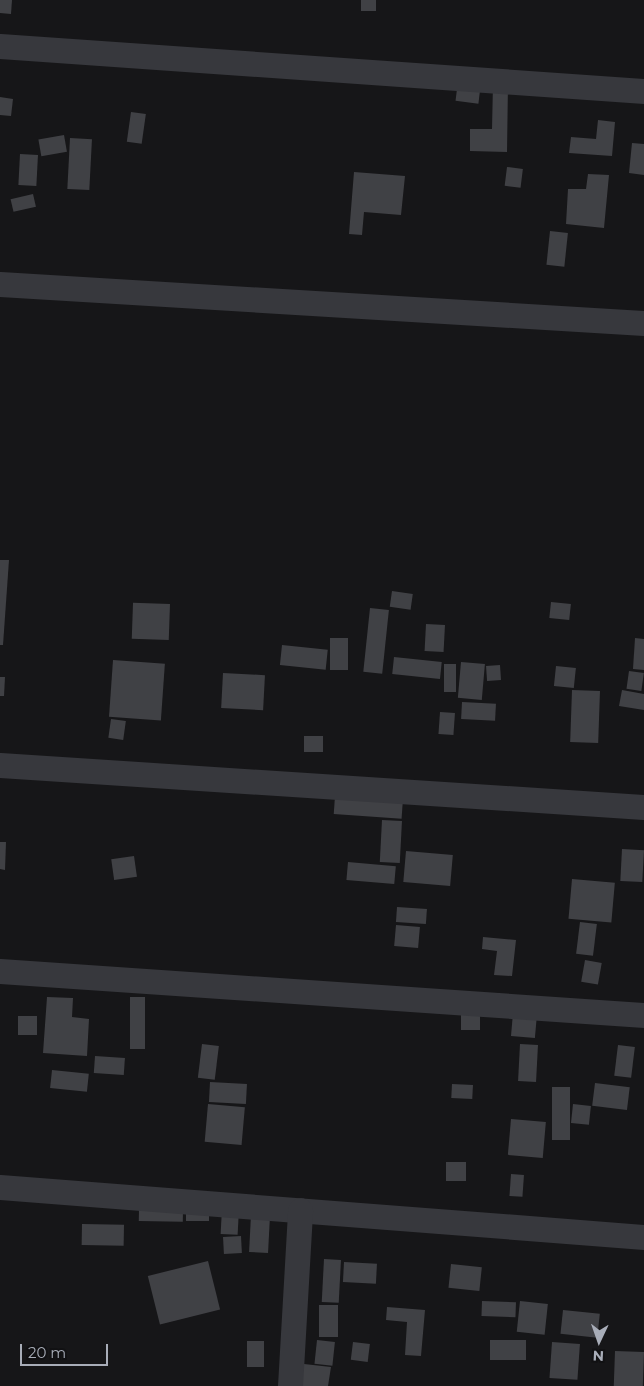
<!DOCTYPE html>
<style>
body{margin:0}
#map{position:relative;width:644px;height:1386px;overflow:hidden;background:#161618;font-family:Montserrat,sans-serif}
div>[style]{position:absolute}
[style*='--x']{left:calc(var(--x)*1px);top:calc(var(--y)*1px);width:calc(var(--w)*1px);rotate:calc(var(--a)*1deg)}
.building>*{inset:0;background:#404145;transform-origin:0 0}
.minor>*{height:25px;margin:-12.5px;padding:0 12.5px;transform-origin:12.5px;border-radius:12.5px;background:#37383d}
span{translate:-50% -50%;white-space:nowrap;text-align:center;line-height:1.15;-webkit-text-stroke:4.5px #111113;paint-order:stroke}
.north{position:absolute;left:574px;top:1316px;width:50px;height:50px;-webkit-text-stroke:4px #111113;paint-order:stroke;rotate:183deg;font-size:14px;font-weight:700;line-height:20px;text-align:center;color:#a8adb8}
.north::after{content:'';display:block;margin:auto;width:18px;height:22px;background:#a8adb8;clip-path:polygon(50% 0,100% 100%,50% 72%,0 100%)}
.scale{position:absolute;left:20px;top:1344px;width:88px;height:22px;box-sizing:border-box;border:2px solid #a8adb8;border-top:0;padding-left:6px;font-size:15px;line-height:18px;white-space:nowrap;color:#a8adb8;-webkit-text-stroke:4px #111113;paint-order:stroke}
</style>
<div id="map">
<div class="building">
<i style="clip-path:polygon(0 0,12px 0,11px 14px,0 13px)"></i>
<i style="left:361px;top:0;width:15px;height:11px"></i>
<i style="left:458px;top:81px;width:23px;height:20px;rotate:7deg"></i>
<i style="clip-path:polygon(493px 83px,508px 83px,507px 152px,470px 151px,470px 129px,492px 129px)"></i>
<i style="clip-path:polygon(0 97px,13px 99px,11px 116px,0 115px)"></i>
<i style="left:131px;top:112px;width:15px;height:30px;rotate:8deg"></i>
<i style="clip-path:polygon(598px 120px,615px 122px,612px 156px,569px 153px,571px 137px,596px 139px)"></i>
<i style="left:64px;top:135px;width:17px;height:26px;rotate:80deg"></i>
<i style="left:70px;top:138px;width:22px;height:51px;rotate:3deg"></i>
<i style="clip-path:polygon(632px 143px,644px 144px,644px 175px,629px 173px)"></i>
<i style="left:20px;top:154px;width:18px;height:31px;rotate:3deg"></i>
<i style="left:507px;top:167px;width:16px;height:19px;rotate:7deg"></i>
<i style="clip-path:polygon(354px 172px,405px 176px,401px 215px,364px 212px,362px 235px,349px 234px)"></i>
<i style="clip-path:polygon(588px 174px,609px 175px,604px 228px,566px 224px,568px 189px,586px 189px)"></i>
<i style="left:33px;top:194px;width:13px;height:23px;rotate:77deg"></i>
<i style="left:550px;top:231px;width:18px;height:34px;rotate:6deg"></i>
<i style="clip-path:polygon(0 560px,9px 560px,3px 645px,0 645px)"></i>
<i style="left:392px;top:591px;width:21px;height:16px;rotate:8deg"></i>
<i style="left:551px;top:602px;width:20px;height:16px;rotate:6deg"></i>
<i style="left:170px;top:604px;width:36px;height:37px;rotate:92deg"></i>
<i style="left:370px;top:608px;width:19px;height:64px;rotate:6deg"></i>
<i style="left:426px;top:624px;width:19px;height:27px;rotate:3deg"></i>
<i style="left:330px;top:638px;width:18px;height:32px"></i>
<i style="clip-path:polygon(635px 638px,644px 639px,644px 670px,633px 669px)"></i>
<i style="left:282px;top:645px;width:46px;height:20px;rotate:6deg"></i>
<i style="left:394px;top:657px;width:48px;height:17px;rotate:6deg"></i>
<i style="left:113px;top:660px;width:52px;height:57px;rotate:4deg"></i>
<i style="left:461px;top:662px;width:24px;height:36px;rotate:5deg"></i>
<i style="left:444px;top:664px;width:12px;height:28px"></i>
<i style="left:500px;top:665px;width:15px;height:14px;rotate:86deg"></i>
<i style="left:556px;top:666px;width:20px;height:20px;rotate:6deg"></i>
<i style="left:629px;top:671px;width:15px;height:18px;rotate:8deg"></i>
<i style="left:223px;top:673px;width:42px;height:35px;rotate:3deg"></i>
<i style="clip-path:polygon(0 677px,5px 677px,4px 696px,0 696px)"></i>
<i style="left:572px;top:690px;width:28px;height:52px;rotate:2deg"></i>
<i style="clip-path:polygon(622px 690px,644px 694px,644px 710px,619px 706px)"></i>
<i style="left:462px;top:702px;width:34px;height:17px;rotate:3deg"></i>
<i style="left:440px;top:712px;width:15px;height:22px;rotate:4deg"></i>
<i style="left:111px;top:719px;width:15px;height:19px;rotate:8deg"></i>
<i style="left:304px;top:736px;width:19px;height:16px"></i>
<i style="left:335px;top:796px;width:68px;height:18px;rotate:4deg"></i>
<i style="left:382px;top:820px;width:20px;height:42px;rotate:3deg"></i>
<i style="clip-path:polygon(0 842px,6px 842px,5px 870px,0 869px)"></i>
<i style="left:622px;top:849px;width:22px;height:32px;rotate:3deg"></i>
<i style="left:406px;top:851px;width:47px;height:31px;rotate:5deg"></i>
<i style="left:134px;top:856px;width:21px;height:23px;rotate:82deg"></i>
<i style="left:348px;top:862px;width:48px;height:18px;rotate:5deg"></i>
<i style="left:572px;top:879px;width:43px;height:40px;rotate:5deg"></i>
<i style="left:397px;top:907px;width:30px;height:15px;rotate:4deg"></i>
<i style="left:580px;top:922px;width:17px;height:32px;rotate:7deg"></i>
<i style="left:396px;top:925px;width:24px;height:21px;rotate:5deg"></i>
<i style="clip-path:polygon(483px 937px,516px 940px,512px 976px,494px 975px,497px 951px,482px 949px)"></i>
<i style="left:585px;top:960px;width:17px;height:22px;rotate:10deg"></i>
<i style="clip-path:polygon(47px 997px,73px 998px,72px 1017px,89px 1019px,87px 1056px,43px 1053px)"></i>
<i style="left:130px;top:997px;width:15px;height:52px"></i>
<i style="left:461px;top:1009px;width:19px;height:21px"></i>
<i style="left:513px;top:1013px;width:24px;height:23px;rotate:5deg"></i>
<i style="left:37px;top:1016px;width:19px;height:19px;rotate:90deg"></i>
<i style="left:202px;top:1044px;width:17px;height:34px;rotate:7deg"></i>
<i style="left:520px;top:1044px;width:18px;height:37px;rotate:3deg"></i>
<i style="left:618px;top:1045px;width:17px;height:31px;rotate:7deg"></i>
<i style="left:95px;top:1056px;width:30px;height:17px;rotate:4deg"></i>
<i style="left:52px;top:1070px;width:37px;height:18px;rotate:6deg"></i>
<i style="left:210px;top:1082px;width:37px;height:20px;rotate:3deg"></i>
<i style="left:595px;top:1083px;width:35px;height:23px;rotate:7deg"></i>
<i style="left:452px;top:1084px;width:21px;height:14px;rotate:3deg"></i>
<i style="left:552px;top:1087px;width:18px;height:53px"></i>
<i style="left:208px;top:1104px;width:37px;height:38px;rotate:5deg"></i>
<i style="left:573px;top:1104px;width:18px;height:19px;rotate:6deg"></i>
<i style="left:511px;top:1119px;width:35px;height:36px;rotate:5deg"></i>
<i style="left:446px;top:1162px;width:20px;height:19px"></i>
<i style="left:511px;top:1174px;width:13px;height:22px;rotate:4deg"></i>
<i style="left:222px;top:1208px;width:17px;height:26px;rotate:3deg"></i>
<i style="left:139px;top:1209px;width:44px;height:12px;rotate:1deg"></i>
<i style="left:186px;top:1210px;width:23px;height:11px"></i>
<i style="left:251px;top:1215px;width:19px;height:37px;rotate:3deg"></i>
<i style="left:82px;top:1224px;width:42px;height:21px;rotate:1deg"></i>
<i style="left:241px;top:1236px;width:17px;height:18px;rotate:87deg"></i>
<i style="left:324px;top:1259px;width:17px;height:43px;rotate:3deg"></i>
<i style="left:208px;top:1261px;width:50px;height:62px;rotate:76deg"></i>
<i style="left:344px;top:1262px;width:33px;height:20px;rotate:3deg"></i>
<i style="left:451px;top:1264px;width:31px;height:24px;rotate:6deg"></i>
<i style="left:482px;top:1301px;width:34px;height:15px;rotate:2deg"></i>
<i style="left:520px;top:1301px;width:28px;height:31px;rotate:6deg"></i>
<i style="left:319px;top:1305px;width:19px;height:32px"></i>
<i style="clip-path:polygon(387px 1307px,425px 1310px,421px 1356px,405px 1355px,407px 1322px,386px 1320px)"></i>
<i style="left:563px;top:1310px;width:37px;height:24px;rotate:6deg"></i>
<i style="left:317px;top:1340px;width:18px;height:24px;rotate:6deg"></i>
<i style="left:490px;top:1340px;width:36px;height:20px"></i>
<i style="left:247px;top:1341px;width:17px;height:26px"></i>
<i style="left:353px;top:1342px;width:17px;height:18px;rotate:7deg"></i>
<i style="left:552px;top:1342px;width:28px;height:36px;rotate:4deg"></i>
<i style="left:615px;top:1351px;width:29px;height:35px;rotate:2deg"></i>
<i style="clip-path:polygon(304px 1364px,331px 1367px,328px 1386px,301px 1386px)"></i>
</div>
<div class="minor">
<i style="--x:0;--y:46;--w:646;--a:4"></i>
<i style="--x:0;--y:284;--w:645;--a:3.47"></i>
<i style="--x:0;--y:765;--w:645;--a:3.73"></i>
<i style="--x:0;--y:971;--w:646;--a:3.91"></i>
<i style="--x:0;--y:1187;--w:646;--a:4.44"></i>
<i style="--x:290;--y:1386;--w:176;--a:-86.7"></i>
</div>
<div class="north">N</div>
<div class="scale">20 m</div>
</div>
